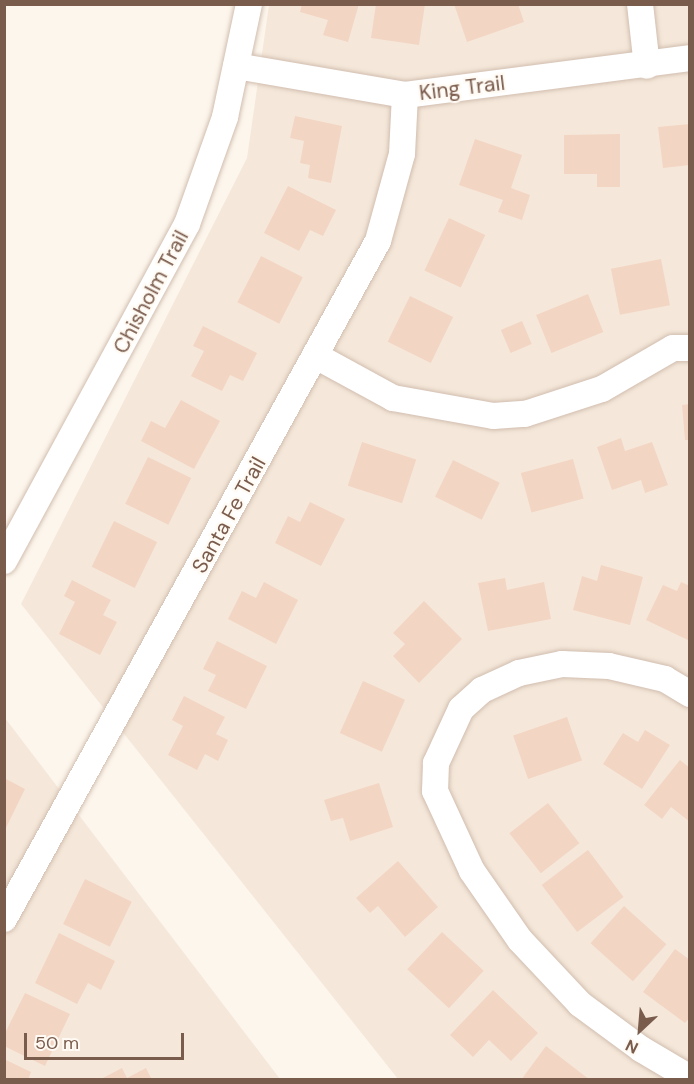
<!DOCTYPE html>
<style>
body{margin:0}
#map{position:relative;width:694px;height:1084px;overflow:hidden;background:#fdf6ec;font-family:"DM Sans",sans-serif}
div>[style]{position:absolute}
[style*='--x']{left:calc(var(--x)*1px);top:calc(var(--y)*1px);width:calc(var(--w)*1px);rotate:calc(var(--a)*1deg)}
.residential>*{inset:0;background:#f5e8da}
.building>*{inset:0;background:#f3d5c3;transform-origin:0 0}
.roads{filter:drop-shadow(0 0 2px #d1beb0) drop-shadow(0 0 2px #d1beb0)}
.minor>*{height:26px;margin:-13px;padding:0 13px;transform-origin:13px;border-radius:13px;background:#fff}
span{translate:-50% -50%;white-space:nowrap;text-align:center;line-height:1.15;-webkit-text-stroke:4.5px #fffaf3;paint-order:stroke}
.street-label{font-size:21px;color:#7a5c4d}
.frame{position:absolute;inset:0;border:6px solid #7a5c4d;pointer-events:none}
.north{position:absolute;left:610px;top:1000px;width:60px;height:60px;-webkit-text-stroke:4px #fffaf3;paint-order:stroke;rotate:206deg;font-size:16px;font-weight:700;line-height:24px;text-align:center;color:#7a5c4d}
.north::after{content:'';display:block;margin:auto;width:21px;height:27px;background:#7a5c4d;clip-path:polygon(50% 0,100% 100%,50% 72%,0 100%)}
.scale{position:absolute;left:24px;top:1033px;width:160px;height:27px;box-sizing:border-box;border:3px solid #7a5c4d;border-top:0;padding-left:8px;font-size:18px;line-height:21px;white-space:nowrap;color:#7a5c4d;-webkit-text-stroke:4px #fffaf3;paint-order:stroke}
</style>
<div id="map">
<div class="residential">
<i style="clip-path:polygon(269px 5px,689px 5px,689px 1079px,398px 1079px,21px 604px,247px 158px)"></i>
<i style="clip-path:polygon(5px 718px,280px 1079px,5px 1079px)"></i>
</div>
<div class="building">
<i style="clip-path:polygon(302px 4px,359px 4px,348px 42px,323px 35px,328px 20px,300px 12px)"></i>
<i style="clip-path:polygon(376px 4px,425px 4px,419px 45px,371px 38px)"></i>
<i style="clip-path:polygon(454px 4px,518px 4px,524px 22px,467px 42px)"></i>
<i style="clip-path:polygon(295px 116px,342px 126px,331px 183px,308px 178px,310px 165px,300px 163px,304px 141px,290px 138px)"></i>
<i style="clip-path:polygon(690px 124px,690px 165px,663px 168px,658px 127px)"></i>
<i style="clip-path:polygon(620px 134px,620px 187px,597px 187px,597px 174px,564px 174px,564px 135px)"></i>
<i style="clip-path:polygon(475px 139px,522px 155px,511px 188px,530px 195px,522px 220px,498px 212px,503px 200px,459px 185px)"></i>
<i style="clip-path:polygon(288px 186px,336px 210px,323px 236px,310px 230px,299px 251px,264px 233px)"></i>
<i style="left:449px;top:218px;width:40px;height:58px;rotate:25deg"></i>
<i style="left:261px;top:256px;width:47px;height:52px;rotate:27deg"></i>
<i style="left:661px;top:259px;width:47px;height:51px;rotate:79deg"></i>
<i style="left:588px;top:294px;width:41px;height:56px;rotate:68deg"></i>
<i style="left:410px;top:296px;width:48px;height:51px;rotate:26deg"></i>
<i style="left:522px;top:321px;width:25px;height:23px;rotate:67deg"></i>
<i style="clip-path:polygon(203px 326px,257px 353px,243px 381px,230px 375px,222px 391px,191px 376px,204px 351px,193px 346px)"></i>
<i style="clip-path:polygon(181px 400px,220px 421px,194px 469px,141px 441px,151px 421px,165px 428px)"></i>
<i style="clip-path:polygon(690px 404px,690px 440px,685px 440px,682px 405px)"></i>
<i style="clip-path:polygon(621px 438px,625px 451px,652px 442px,668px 485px,645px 493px,641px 480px,612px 490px,597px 447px)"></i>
<i style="left:362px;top:442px;width:57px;height:46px;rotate:18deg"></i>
<i style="left:148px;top:457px;width:48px;height:52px;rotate:26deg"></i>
<i style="left:573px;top:459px;width:41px;height:54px;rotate:75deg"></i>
<i style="left:453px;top:460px;width:52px;height:41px;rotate:26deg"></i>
<i style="clip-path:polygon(310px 502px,345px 519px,321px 566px,275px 543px,288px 516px,300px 522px)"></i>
<i style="left:114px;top:521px;width:48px;height:51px;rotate:26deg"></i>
<i style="clip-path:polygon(601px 565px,643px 577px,630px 625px,573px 610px,582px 576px,597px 581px)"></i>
<i style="clip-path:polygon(505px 578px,507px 590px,544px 582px,551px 619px,488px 631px,478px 583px)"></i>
<i style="clip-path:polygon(72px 580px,111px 600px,103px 615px,117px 622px,100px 655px,59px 634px,75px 602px,64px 596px)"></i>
<i style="clip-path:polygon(264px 582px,298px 600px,276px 644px,228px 619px,242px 591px,256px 598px)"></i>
<i style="clip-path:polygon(681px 582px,690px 586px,690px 641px,646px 620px,663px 585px,677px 591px)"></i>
<i style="clip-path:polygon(424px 601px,462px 639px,419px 683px,393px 656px,405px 644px,393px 633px)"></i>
<i style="clip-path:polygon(217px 641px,267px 666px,246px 709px,208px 691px,216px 675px,203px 669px)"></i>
<i style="left:363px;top:681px;width:46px;height:57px;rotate:24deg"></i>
<i style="clip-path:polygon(184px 696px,225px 717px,216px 734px,228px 740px,218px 761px,205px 754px,197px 770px,168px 755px,183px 726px,172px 720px)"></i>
<i style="left:567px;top:717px;width:46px;height:57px;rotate:71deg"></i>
<i style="clip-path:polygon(645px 730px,670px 745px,642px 789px,603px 764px,623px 733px,638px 742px)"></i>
<i style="clip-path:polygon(680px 760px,690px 768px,690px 822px,671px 807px,662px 819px,644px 805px)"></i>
<i style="clip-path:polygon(4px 778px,25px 789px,4px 832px)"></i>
<i style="clip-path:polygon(379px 783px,393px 827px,350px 841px,343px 818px,331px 821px,324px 800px)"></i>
<i style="left:548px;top:803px;width:51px;height:49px;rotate:52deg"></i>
<i style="left:588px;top:850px;width:59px;height:58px;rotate:53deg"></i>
<i style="clip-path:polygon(398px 861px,438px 907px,405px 937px,378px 906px,370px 913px,356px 898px)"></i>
<i style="left:85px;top:879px;width:52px;height:50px;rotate:26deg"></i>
<i style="left:624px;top:906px;width:57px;height:50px;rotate:42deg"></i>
<i style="left:442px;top:932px;width:57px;height:51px;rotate:43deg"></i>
<i style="clip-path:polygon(59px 933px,115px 961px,101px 990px,88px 983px,77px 1004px,35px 983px)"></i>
<i style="clip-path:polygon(675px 949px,690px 960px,690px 1017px,685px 1023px,643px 992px)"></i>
<i style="clip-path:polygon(493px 990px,538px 1033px,511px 1061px,489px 1040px,473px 1057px,450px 1035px)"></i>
<i style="clip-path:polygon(25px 993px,70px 1014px,45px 1066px,4px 1046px,4px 1035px)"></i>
<i style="clip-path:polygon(546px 1046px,590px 1080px,521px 1080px)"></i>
<i style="clip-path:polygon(4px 1059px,31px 1072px,28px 1080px,4px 1080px)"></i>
<i style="clip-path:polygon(122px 1068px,127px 1078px,146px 1068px,152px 1080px,99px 1080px)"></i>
</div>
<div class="roads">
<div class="minor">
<i style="--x:640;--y:4;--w:62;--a:83.6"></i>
<i style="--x:236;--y:66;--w:171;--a:9.7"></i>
<i style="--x:405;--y:95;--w:287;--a:-7.4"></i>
<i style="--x:316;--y:356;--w:88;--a:28.6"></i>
<i style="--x:393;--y:398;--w:102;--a:10.2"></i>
<i style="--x:493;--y:416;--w:32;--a:-4"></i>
<i style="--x:525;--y:414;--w:81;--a:-18"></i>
<i style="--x:602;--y:389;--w:82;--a:-30"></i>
<i style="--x:673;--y:348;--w:17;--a:0"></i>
<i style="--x:4;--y:561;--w:383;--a:-61.5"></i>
<i style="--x:187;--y:224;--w:114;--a:-70.4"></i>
<i style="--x:225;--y:117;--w:116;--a:-78"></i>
<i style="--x:690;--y:694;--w:29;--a:-149"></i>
<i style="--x:665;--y:679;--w:57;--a:-166.9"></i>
<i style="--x:609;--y:666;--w:47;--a:-177.6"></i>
<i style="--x:562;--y:664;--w:44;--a:168.2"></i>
<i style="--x:519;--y:673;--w:41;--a:155.3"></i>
<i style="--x:482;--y:690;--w:28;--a:138"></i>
<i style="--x:461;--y:709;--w:60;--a:114.8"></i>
<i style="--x:436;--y:763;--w:28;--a:92"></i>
<i style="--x:435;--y:791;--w:88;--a:65.2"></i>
<i style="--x:472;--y:871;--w:84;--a:55.2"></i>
<i style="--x:520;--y:940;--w:88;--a:46.8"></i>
<i style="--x:580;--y:1004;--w:76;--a:36.4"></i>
<i style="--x:641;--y:1049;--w:57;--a:30.6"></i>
<i style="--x:4;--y:919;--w:774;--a:-61.12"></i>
<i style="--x:378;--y:241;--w:90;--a:-74.6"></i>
<i style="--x:402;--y:154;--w:59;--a:-87.1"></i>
</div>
</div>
<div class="street-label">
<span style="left:462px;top:88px;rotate:-7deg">King Trail</span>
<span style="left:151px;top:292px;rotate:-62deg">Chisholm Trail</span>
<span style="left:229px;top:515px;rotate:-61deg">Santa Fe Trail</span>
</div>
<div class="frame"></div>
<div class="north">N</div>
<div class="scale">50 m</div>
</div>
